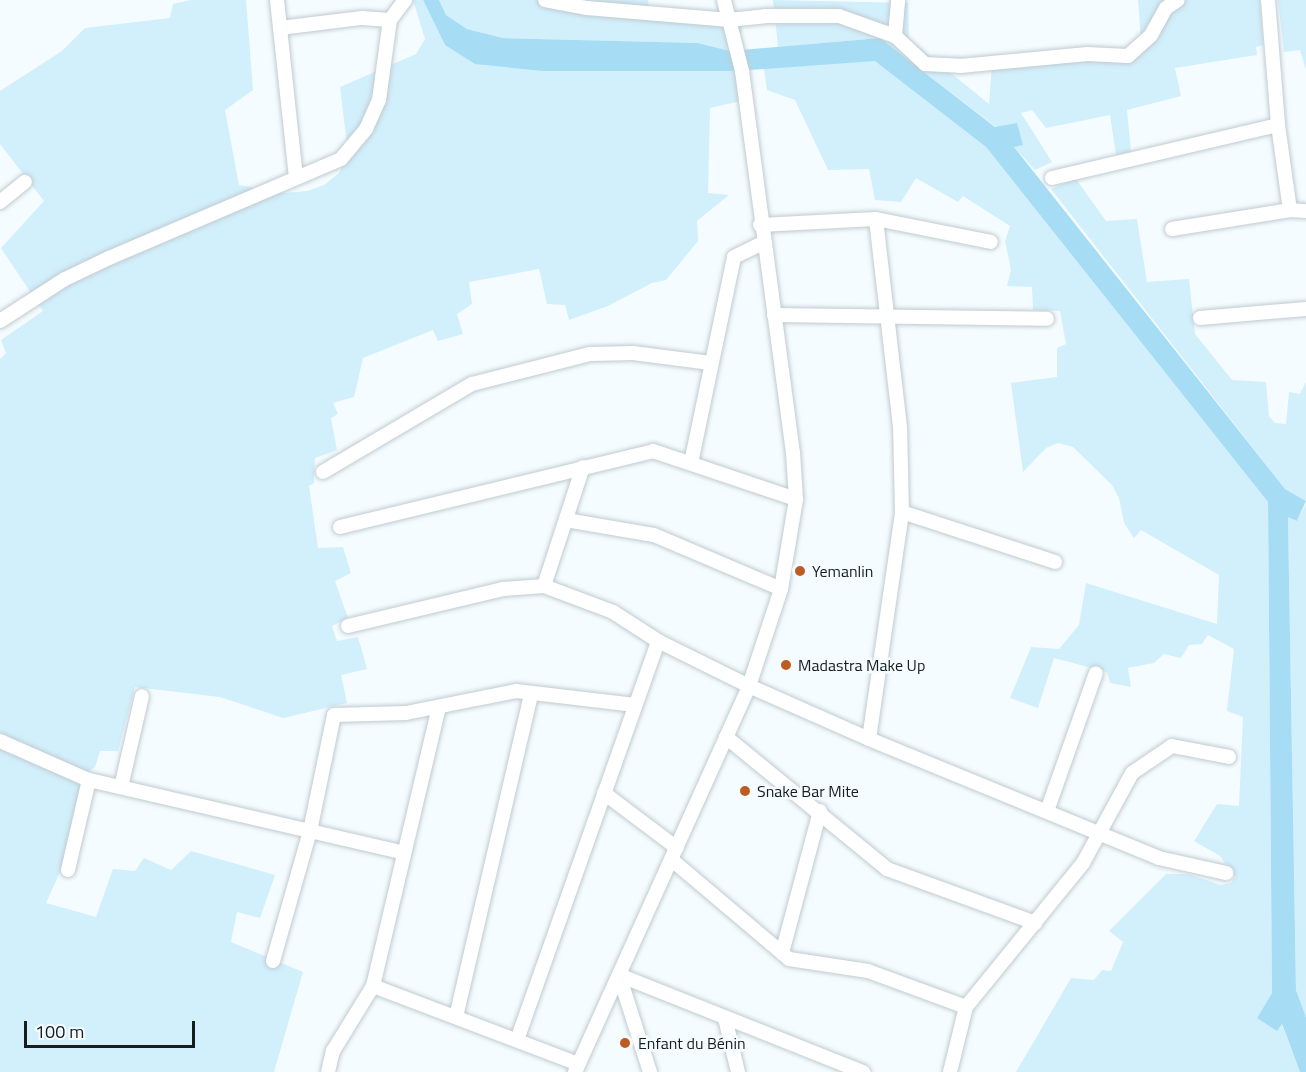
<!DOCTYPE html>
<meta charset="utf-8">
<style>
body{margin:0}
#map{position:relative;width:1306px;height:1072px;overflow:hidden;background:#f5fcff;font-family:"Titillium Web",sans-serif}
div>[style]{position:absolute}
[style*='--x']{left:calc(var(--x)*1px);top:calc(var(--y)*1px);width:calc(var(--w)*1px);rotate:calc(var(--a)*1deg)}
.green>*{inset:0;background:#d2effc}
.water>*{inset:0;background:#a7ddf4}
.roads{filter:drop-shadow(0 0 2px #c0cbd0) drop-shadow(0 0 2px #c0cbd0)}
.minor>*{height:14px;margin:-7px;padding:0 7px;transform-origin:7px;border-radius:7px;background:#fff}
.dots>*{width:16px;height:16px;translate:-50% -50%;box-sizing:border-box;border:3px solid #f5fcff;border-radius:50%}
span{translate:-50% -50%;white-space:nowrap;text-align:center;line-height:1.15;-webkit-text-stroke:5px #f5fcff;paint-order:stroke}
.poi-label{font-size:16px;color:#181c1e}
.left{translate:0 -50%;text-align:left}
.scale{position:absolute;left:24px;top:1021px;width:171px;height:27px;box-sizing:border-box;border:3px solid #181c1e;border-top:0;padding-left:8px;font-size:18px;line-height:21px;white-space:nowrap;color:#181c1e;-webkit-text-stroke:4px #f5fcff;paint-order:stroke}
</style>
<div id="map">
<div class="green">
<i style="clip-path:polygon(191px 0,246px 0,253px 90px,225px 110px,239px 185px,284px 193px,307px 191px,324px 185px,339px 173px,348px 153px,340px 87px,416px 54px,425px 39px,413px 0,423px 0,445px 45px,543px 71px,737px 71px,745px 100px,710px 108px,708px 193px,729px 195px,697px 221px,698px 241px,666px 280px,652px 283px,608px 306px,569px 320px,565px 305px,547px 304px,539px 269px,469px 282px,472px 304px,457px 314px,463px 334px,438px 341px,433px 330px,363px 358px,354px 397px,333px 403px,338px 414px,331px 418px,337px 450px,315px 458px,314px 483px,309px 486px,318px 548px,343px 547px,351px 573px,335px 581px,348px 618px,332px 626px,337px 641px,358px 637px,367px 669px,341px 675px,347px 703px,283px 718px,220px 697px,135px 687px,118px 751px,100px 751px,95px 767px,85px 774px,61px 870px,46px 903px,96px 917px,113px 869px,135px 871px,144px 858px,171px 870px,191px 851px,275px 875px,260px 918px,237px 912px,231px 942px,303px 972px,274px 1072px,0 1072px,0 359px,6px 353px,1px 340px,43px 311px,1px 248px,44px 201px,0 144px,0 91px,62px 51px,85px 28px,170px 18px,173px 4px)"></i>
<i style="clip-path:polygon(439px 0,648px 0,649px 6px,695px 23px,742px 26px,742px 33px,726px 36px,730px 51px,698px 43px,503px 38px,467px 29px,446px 15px)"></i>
<i style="clip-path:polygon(773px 0,908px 3px,909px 39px,989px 104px,992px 65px,1142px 55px,1138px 0,1260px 0,1263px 45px,1256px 47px,1257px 55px,1175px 68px,1181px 96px,1127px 110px,1131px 152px,1116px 155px,1110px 115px,1046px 128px,1032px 110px,1021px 113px,1052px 162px,1035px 170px,996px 127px,880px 38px,778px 47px)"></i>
<i style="clip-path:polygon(1278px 0,1306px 0,1306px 70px,1300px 50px,1284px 52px)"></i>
<i style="clip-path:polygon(875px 60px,986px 147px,1268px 502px,1272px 993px,1257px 1018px,1281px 1023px,1300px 1072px,1016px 1072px,1071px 978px,1094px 980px,1102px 970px,1111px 971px,1123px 942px,1109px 931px,1166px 874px,1188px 874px,1221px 885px,1231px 883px,1235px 877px,1220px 856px,1194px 841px,1217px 804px,1239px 806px,1243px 717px,1227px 711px,1234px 649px,1208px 635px,1202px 644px,1189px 645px,1181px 658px,1164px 654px,1154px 663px,1128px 668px,1131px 687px,1110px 683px,1107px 672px,1054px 658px,1038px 708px,1010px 698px,1031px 647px,1059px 649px,1079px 625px,1086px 583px,1217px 624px,1219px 575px,1141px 530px,1134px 538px,1124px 523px,1119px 498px,1112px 485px,1073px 447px,1058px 443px,1046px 448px,1023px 472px,1011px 383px,1057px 377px,1057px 348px,1066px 344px,1060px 311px,1033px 310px,1032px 287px,1007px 286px,1011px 270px,1005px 241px,1010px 226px,963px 196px,958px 202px,916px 178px,901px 202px,875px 200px,869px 169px,828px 170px,795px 100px,767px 90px,764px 69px)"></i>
<i style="clip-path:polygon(1076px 179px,1106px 221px,1137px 219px,1147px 282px,1189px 279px,1195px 334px,1232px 380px,1266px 382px,1269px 416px,1275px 423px,1286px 424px,1289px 392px,1300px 394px,1306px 382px,1306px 501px,1285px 489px,1051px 189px)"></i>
<i style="clip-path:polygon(1306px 504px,1306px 1017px,1296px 990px,1288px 516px,1297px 521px)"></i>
</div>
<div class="water">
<i style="clip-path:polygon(423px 0,439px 0,446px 15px,467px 29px,503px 38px,698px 43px,730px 51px,880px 38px,995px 127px,1017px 123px,1023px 145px,1014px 147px,1285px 489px,1306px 501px,1297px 521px,1288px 517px,1296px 990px,1306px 1017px,1306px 1072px,1300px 1072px,1282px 1024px,1277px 1031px,1257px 1018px,1272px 993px,1268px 502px,986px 147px,875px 61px,737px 71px,543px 71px,475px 64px,445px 45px)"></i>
</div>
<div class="roads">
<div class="minor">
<i style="--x:277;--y:0;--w:178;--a:83.9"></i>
<i style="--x:545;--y:0;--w:43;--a:10.8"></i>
<i style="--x:587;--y:8;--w:143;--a:4.8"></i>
<i style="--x:729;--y:20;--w:36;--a:-6"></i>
<i style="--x:765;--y:16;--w:74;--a:0"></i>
<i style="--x:839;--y:16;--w:59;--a:19.7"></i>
<i style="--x:895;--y:36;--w:41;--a:43"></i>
<i style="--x:925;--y:64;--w:35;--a:3"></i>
<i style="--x:960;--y:66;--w:128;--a:-5.4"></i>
<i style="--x:1087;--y:54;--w:41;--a:2.8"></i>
<i style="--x:1128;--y:56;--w:31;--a:-42"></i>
<i style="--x:1151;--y:35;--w:31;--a:-61"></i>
<i style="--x:1166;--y:8;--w:14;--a:-34"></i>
<i style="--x:1268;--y:0;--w:125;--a:85.4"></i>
<i style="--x:1278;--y:125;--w:86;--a:82"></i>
<i style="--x:280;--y:28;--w:83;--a:-7"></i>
<i style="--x:362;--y:18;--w:28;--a:4"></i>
<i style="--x:895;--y:36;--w:36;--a:-85"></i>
<i style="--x:1052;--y:178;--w:232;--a:-13.2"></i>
<i style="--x:0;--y:202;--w:32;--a:-39"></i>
<i style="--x:760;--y:225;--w:116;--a:-3"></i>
<i style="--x:876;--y:219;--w:117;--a:11.3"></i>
<i style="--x:1172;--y:229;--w:120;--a:-9.1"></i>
<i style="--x:1290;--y:210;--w:16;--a:4"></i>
<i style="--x:774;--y:315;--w:273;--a:0.8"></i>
<i style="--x:1200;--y:318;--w:106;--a:-4.9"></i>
<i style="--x:0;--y:321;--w:77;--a:-32.9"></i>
<i style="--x:65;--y:279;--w:49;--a:-25.5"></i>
<i style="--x:109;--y:258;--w:252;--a:-23.1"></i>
<i style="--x:341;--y:159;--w:39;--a:-50"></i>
<i style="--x:366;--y:129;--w:32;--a:-66"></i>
<i style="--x:379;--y:100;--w:81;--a:-82.2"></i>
<i style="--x:390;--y:20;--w:25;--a:-53"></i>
<i style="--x:691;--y:463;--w:210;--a:-78.2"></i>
<i style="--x:734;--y:257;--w:34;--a:-26"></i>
<i style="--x:323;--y:472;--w:173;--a:-30.6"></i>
<i style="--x:472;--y:384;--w:122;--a:-14.3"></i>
<i style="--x:590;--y:354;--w:43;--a:-1.3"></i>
<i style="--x:633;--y:353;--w:78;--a:7.4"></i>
<i style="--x:902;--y:512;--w:161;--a:18.1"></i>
<i style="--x:566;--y:520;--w:89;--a:9.7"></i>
<i style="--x:654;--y:535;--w:138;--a:23"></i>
<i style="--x:340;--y:527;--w:322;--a:-13.6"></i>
<i style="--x:653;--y:451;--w:151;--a:18.6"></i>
<i style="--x:544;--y:586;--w:125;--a:-71.9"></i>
<i style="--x:348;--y:626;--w:159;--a:-13.4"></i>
<i style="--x:503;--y:589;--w:41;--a:-4.2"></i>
<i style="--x:544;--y:586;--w:74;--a:20.6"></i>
<i style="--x:613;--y:612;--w:54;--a:32.8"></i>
<i style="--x:658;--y:641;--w:102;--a:26.3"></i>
<i style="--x:749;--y:686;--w:131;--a:23.8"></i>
<i style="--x:869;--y:739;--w:313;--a:22.3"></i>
<i style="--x:1159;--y:858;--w:69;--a:12.6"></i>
<i style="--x:726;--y:737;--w:208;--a:39.3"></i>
<i style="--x:887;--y:869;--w:158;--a:20"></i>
<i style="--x:869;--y:739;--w:229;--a:-81.7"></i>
<i style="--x:902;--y:512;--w:85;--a:-91.3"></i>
<i style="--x:900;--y:427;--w:209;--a:-96.6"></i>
<i style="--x:0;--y:741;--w:97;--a:23.7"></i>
<i style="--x:89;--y:780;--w:323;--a:13"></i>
<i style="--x:121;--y:787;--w:93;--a:-77"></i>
<i style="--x:604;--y:793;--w:91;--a:37"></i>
<i style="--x:1047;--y:811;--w:146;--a:-70.5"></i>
<i style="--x:672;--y:860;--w:153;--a:40.2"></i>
<i style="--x:789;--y:959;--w:80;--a:8.6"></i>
<i style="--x:868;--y:971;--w:104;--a:20.2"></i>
<i style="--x:68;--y:870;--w:92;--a:-76.9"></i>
<i style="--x:782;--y:953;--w:147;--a:-75"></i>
<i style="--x:273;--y:961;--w:135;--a:-74.1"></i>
<i style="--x:310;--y:831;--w:118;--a:-78.3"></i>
<i style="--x:334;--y:715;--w:72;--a:-1.6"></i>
<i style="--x:406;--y:713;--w:112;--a:-11.3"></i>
<i style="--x:516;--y:691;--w:120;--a:6.7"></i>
<i style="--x:619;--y:975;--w:263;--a:21.7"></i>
<i style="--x:619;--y:975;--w:102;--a:72.3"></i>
<i style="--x:373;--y:986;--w:219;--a:20.8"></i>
<i style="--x:456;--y:1017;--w:332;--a:-76.9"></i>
<i style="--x:725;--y:1018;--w:56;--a:76.5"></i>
<i style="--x:517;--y:1040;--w:423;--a:-70.5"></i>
<i style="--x:328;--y:1072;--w:22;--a:-77"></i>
<i style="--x:333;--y:1051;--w:76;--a:-58.4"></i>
<i style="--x:373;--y:986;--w:287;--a:-76.7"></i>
<i style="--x:575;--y:1072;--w:423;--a:-65.7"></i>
<i style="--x:749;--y:686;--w:102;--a:-71.7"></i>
<i style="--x:781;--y:589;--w:91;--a:-80.5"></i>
<i style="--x:796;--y:499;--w:46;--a:-93.7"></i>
<i style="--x:793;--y:453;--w:385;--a:-97.6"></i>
<i style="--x:742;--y:71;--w:73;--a:-104.2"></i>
<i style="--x:950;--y:1072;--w:67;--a:-76.2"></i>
<i style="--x:966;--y:1007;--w:186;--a:-50.9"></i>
<i style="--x:1083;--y:863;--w:102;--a:-61.4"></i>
<i style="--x:1132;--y:773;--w:48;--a:-34"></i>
<i style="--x:1172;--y:746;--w:58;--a:10.9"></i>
</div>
</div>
<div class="dots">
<i style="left:800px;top:571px;background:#be5b23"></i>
<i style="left:786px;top:665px;background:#be5b23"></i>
<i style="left:745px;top:791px;background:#be5b23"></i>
<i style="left:625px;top:1043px;background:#be5b23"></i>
</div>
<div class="poi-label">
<span class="left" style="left:812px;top:571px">Yemanlin</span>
<span class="left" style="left:798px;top:665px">Madastra Make Up</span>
<span class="left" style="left:757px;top:791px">Snake Bar Mite</span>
<span class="left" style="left:638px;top:1043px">Enfant du Bénin</span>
</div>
<div class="scale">100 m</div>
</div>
